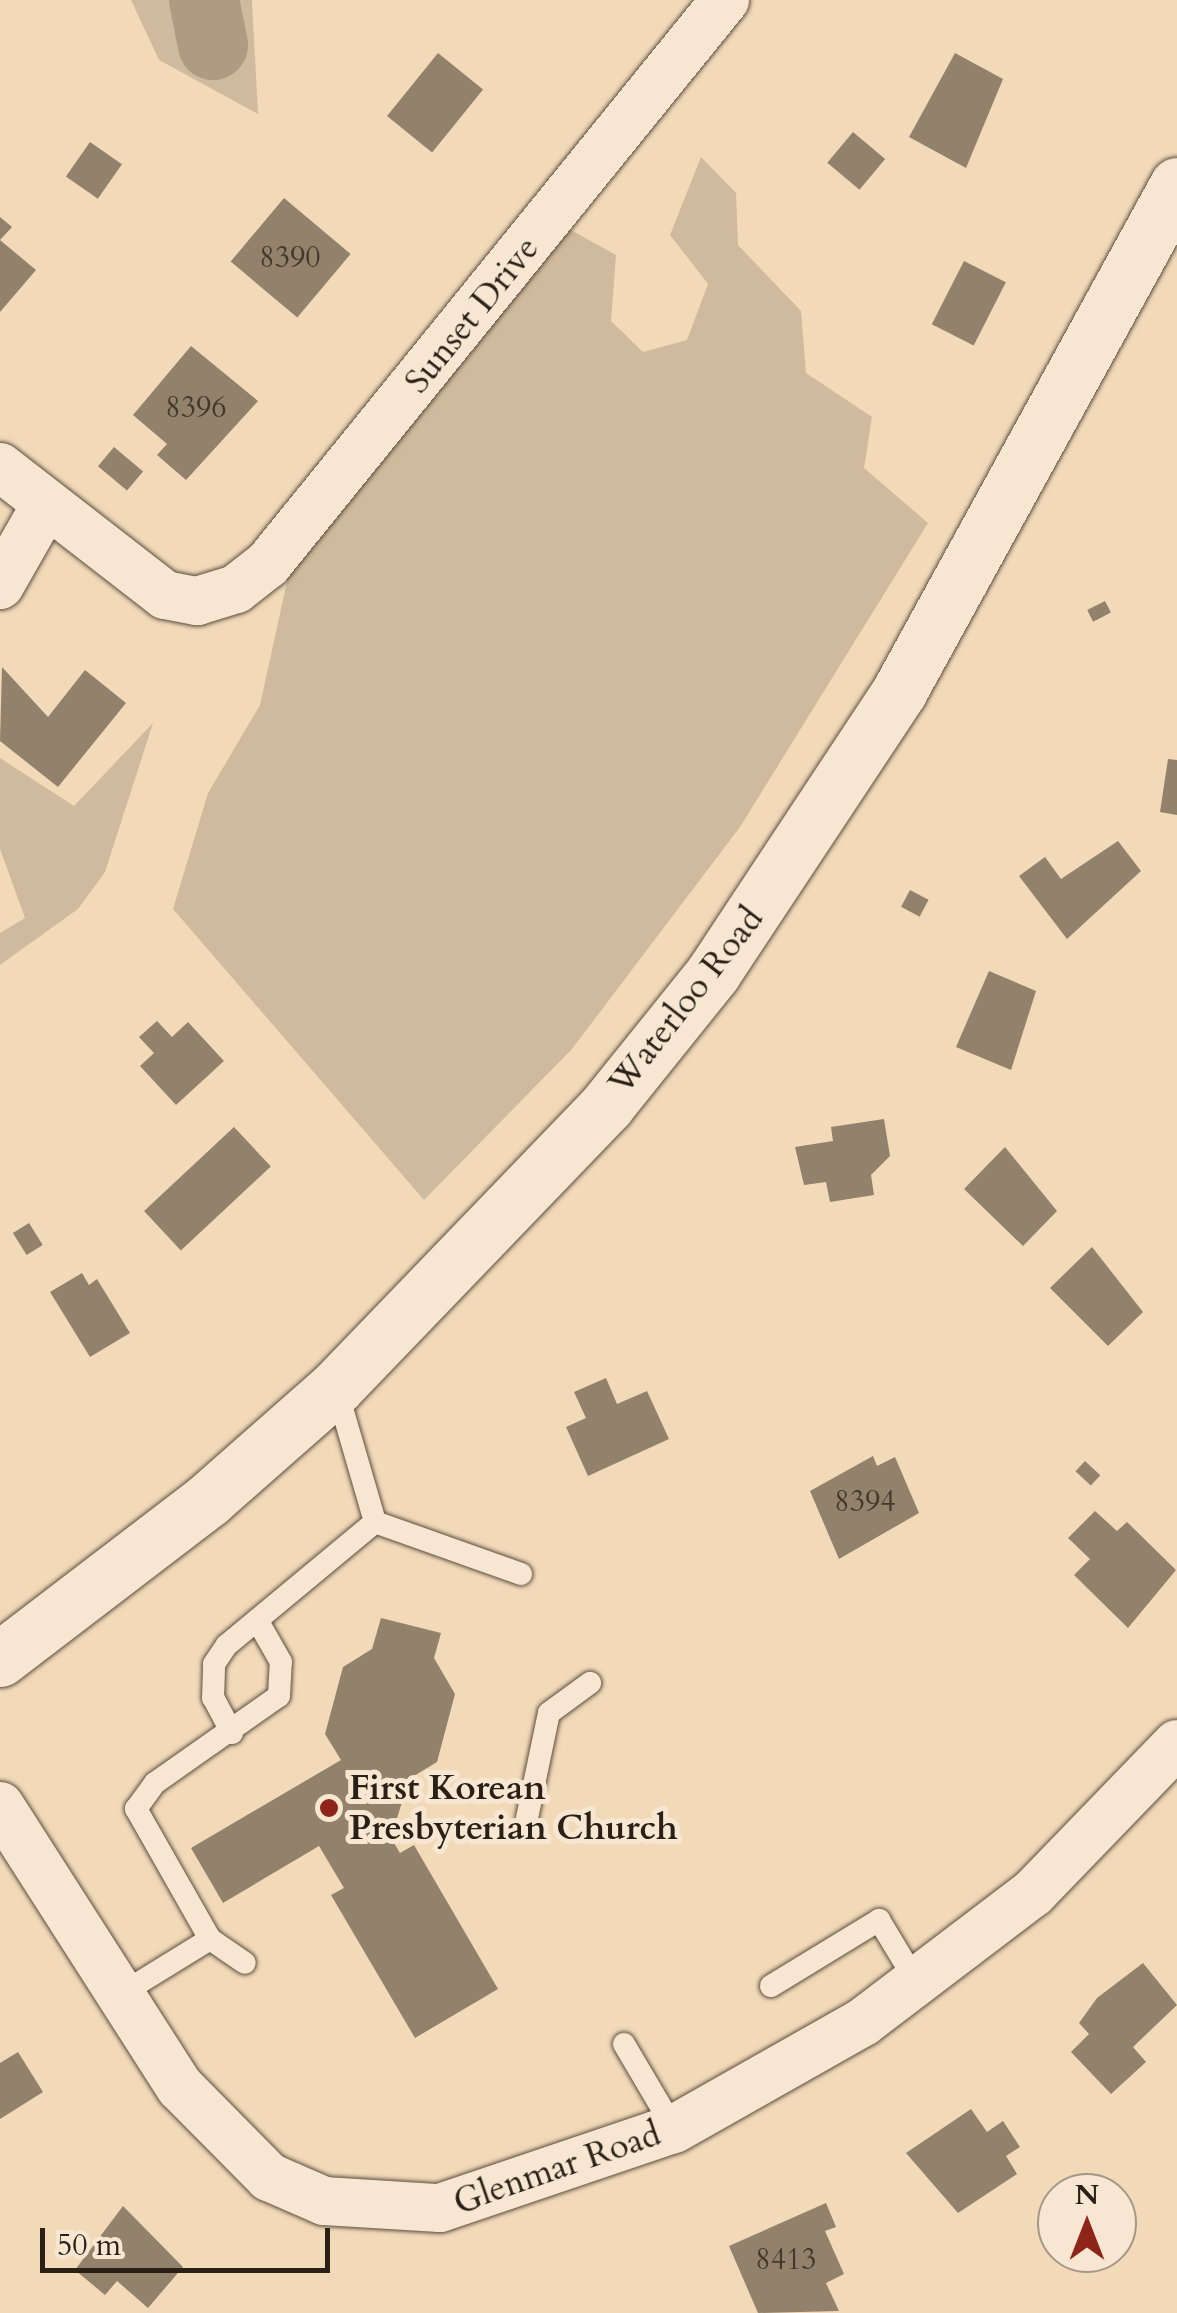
<!DOCTYPE html>
<style>
body{margin:0}
#map{position:relative;width:1177px;height:2313px;overflow:hidden;background:#f2dab9;font-family:Cardo,serif}
div>[style]{position:absolute}
[style*='--x']{left:calc(var(--x)*1px);top:calc(var(--y)*1px);width:calc(var(--w)*1px);rotate:calc(var(--a)*1deg)}
.green>*{inset:0;background:#d0ba9d}
.river>*{height:70px;margin:-35px;padding:0 35px;transform-origin:35px;border-radius:35px;background:#ae9b82}
.building>*{inset:0;background:#92816b;transform-origin:0 0}
.roads{filter:drop-shadow(0 0 2px #5c4e3f) drop-shadow(0 0 2px #5c4e3f)}
.lane>*{height:22px;margin:-11px;padding:0 11px;transform-origin:11px;border-radius:11px;background:#f7e7d2}
.street>*{height:48px;margin:-24px;padding:0 24px;transform-origin:24px;border-radius:24px;background:#f7e7d2}
.secondary>*{height:55px;margin:-27.5px;padding:0 27.5px;transform-origin:27.5px;border-radius:27.5px;background:#f7e7d2}
.dots>*{width:28px;height:28px;translate:-50% -50%;box-sizing:border-box;border:5px solid #f7e7d2;border-radius:50%}
span{translate:-50% -50%;white-space:nowrap;text-align:center;line-height:1.15;-webkit-text-stroke:10px #f7e7d2;paint-order:stroke}
.number-label{font-size:30px;color:#44382b}
.number-label span{-webkit-text-stroke-width:0}
.street-label{font-size:35px;color:#2a2016}
.poi-label{font-size:35px;color:#2a2016;font-weight:700}
.left{translate:0 -50%;text-align:left}
.north{position:absolute;left:1037px;top:2173px;width:100px;height:100px;box-sizing:border-box;background:#f7e7d2;border:2px solid #a59787;border-radius:50%;rotate:0deg;font-size:28px;font-weight:700;line-height:40px;text-align:center;color:#2a2016}
.north::after{content:'';display:block;margin:auto;width:35px;height:45px;background:#8f2418;clip-path:polygon(50% 0,100% 100%,50% 72%,0 100%)}
.scale{position:absolute;left:40px;top:2228px;width:290px;height:45px;box-sizing:border-box;border:5px solid #2a2016;border-top:0;padding-left:12px;font-size:30px;line-height:35px;white-space:nowrap;color:#2a2016;-webkit-text-stroke:8px #f7e7d2;paint-order:stroke}
</style>
<div id="map">
<div class="green">
<i style="clip-path:polygon(131px 0,252px 0,258px 114px,159px 60px)"></i>
<i style="clip-path:polygon(701px 157px,736px 193px,738px 245px,801px 311px,806px 373px,872px 417px,864px 468px,928px 523px,740px 827px,572px 1049px,424px 1200px,173px 909px,208px 793px,260px 705px,288px 577px,569px 229px,616px 255px,611px 321px,643px 352px,687px 340px,708px 284px,670px 235px)"></i>
<i style="clip-path:polygon(153px 723px,105px 872px,78px 909px,0 965px,0 933px,25px 918px,0 849px,0 758px,74px 806px)"></i>
</div>
<div class="river">
<i style="--x:204;--y:0;--w:46;--a:78.7"></i>
</div>
<div class="building">
<i style="left:438px;top:53px;width:58px;height:81px;rotate:39deg"></i>
<i style="clip-path:polygon(955px 53px,1003px 79px,966px 168px,909px 137px)"></i>
<i style="left:853px;top:132px;width:42px;height:40px;rotate:40deg"></i>
<i style="left:90px;top:142px;width:39px;height:42px;rotate:35deg"></i>
<i style="left:284px;top:198px;width:87px;height:83px;rotate:40deg"></i>
<i style="clip-path:polygon(0 217px,12px 227px,0 240px,36px 270px,0 312px)"></i>
<i style="left:964px;top:261px;width:47px;height:71px;rotate:27deg"></i>
<i style="clip-path:polygon(191px 346px,258px 401px,186px 480px,157px 455px,167px 444px,133px 415px)"></i>
<i style="left:114px;top:447px;width:38px;height:25px;rotate:40deg"></i>
<i style="left:1105px;top:601px;width:13px;height:20px;rotate:63deg"></i>
<i style="clip-path:polygon(2px 667px,48px 717px,85px 670px,126px 703px,58px 787px,0 741px)"></i>
<i style="clip-path:polygon(1168px 759px,1177px 760px,1177px 815px,1160px 812px)"></i>
<i style="clip-path:polygon(1118px 841px,1141px 871px,1067px 939px,1019px 876px,1045px 857px,1061px 879px)"></i>
<i style="left:910px;top:890px;width:21px;height:19px;rotate:28deg"></i>
<i style="clip-path:polygon(989px 971px,1036px 991px,1011px 1070px,956px 1047px)"></i>
<i style="clip-path:polygon(157px 1021px,172px 1037px,188px 1022px,224px 1061px,176px 1105px,140px 1066px,154px 1053px,139px 1037px)"></i>
<i style="clip-path:polygon(884px 1119px,890px 1156px,871px 1175px,874px 1195px,830px 1202px,826px 1182px,804px 1185px,795px 1147px,833px 1141px,831px 1127px)"></i>
<i style="left:234px;top:1127px;width:54px;height:123px;rotate:47deg"></i>
<i style="clip-path:polygon(1005px 1147px,1057px 1211px,1023px 1246px,964px 1189px)"></i>
<i style="left:29px;top:1223px;width:26px;height:19px;rotate:58deg"></i>
<i style="clip-path:polygon(1092px 1247px,1143px 1312px,1108px 1346px,1050px 1288px)"></i>
<i style="clip-path:polygon(82px 1273px,89px 1285px,97px 1279px,130px 1333px,90px 1357px,50px 1292px)"></i>
<i style="clip-path:polygon(606px 1378px,617px 1404px,647px 1391px,669px 1439px,588px 1476px,566px 1427px,586px 1418px,574px 1392px)"></i>
<i style="clip-path:polygon(873px 1456px,877px 1466px,895px 1457px,919px 1513px,839px 1559px,810px 1491px)"></i>
<i style="left:1085px;top:1461px;width:21px;height:14px;rotate:43deg"></i>
<i style="clip-path:polygon(1095px 1511px,1117px 1531px,1127px 1522px,1176px 1570px,1128px 1628px,1074px 1575px,1090px 1559px,1068px 1538px)"></i>
<i style="clip-path:polygon(381px 1618px,441px 1633px,434px 1658px,455px 1694px,437px 1762px,409px 1779px,391px 1838px,400px 1853px,414px 1845px,498px 1989px,415px 2038px,331px 1895px,344px 1888px,319px 1846px,223px 1903px,191px 1848px,341px 1760px,325px 1734px,343px 1667px,372px 1649px)"></i>
<i style="clip-path:polygon(1143px 1963px,1177px 2005px,1133px 2047px,1146px 2062px,1111px 2094px,1071px 2052px,1089px 2034px,1079px 2023px,1097px 1998px)"></i>
<i style="clip-path:polygon(18px 2052px,43px 2092px,0 2119px,0 2063px)"></i>
<i style="clip-path:polygon(971px 2109px,987px 2132px,1003px 2121px,1020px 2147px,1006px 2156px,1017px 2174px,958px 2213px,906px 2153px)"></i>
<i style="clip-path:polygon(826px 2203px,836px 2227px,825px 2231px,844px 2274px,826px 2283px,839px 2311px,758px 2313px,729px 2246px)"></i>
<i style="clip-path:polygon(123px 2206px,183px 2267px,148px 2308px,117px 2281px,105px 2295px,75px 2270px)"></i>
</div>
<div class="roads">
<div class="lane">
<i style="--x:337;--y:1391;--w:136;--a:73.8"></i>
<i style="--x:375;--y:1522;--w:155;--a:19.6"></i>
<i style="--x:232;--y:1733;--w:40;--a:-118"></i>
<i style="--x:213;--y:1698;--w:34;--a:-88"></i>
<i style="--x:214;--y:1664;--w:23;--a:-56"></i>
<i style="--x:227;--y:1645;--w:192;--a:-39.7"></i>
<i style="--x:527;--y:1818;--w:107;--a:-78.2"></i>
<i style="--x:549;--y:1713;--w:51;--a:-36.2"></i>
<i style="--x:210;--y:1939;--w:150;--a:-119.6"></i>
<i style="--x:136;--y:1809;--w:32;--a:-54"></i>
<i style="--x:155;--y:1783;--w:151;--a:-35.1"></i>
<i style="--x:279;--y:1696;--w:34;--a:-87"></i>
<i style="--x:281;--y:1662;--w:48;--a:-119.7"></i>
<i style="--x:771;--y:1986;--w:127;--a:-31.4"></i>
<i style="--x:879;--y:1920;--w:74;--a:58.9"></i>
<i style="--x:121;--y:1994;--w:105;--a:-31.7"></i>
<i style="--x:210;--y:1939;--w:42;--a:34.4"></i>
<i style="--x:624;--y:2044;--w:99;--a:59.5"></i>
</div>
<div class="street">
<i style="--x:0;--y:467;--w:209;--a:37.8"></i>
<i style="--x:165;--y:595;--w:33;--a:11"></i>
<i style="--x:197;--y:601;--w:41;--a:-17.1"></i>
<i style="--x:236;--y:589;--w:41;--a:-38"></i>
<i style="--x:268;--y:564;--w:726;--a:-50.98"></i>
<i style="--x:0;--y:585;--w:91;--a:-60.3"></i>
<i style="--x:0;--y:1806;--w:334;--a:57.4"></i>
<i style="--x:180;--y:2087;--w:127;--a:45.3"></i>
<i style="--x:269;--y:2177;--w:60;--a:23.6"></i>
<i style="--x:324;--y:2201;--w:116;--a:3.5"></i>
<i style="--x:440;--y:2208;--w:247;--a:-18.7"></i>
<i style="--x:674;--y:2129;--w:217;--a:-29.5"></i>
<i style="--x:863;--y:2022;--w:213;--a:-37.2"></i>
<i style="--x:1033;--y:1893;--w:207;--a:-46"></i>
</div>
<div class="secondary">
<i style="--x:0;--y:1659;--w:263;--a:-37.4"></i>
<i style="--x:209;--y:1499;--w:169;--a:-41.4"></i>
<i style="--x:336;--y:1387;--w:391;--a:-46.1"></i>
<i style="--x:607;--y:1105;--w:169;--a:-51.2"></i>
<i style="--x:713;--y:973;--w:339;--a:-56.5"></i>
<i style="--x:900;--y:690;--w:576;--a:-61.25"></i>
</div>
</div>
<div class="dots">
<i style="left:329px;top:1808px;background:#8f2418"></i>
</div>
<div class="number-label">
<span style="left:290px;top:258px">8390</span>
<span style="left:196px;top:408px">8396</span>
<span style="left:865px;top:1502px">8394</span>
<span style="left:786px;top:2260px">8413</span>
</div>
<div class="street-label">
<span style="left:472px;top:315px;rotate:-51deg">Sunset Drive</span>
<span style="left:686px;top:1001px;rotate:-52deg">Waterloo Road</span>
<span style="left:557px;top:2168px;rotate:-19deg">Glenmar Road</span>
</div>
<div class="poi-label">
<span class="left" style="left:349px;top:1808px">First Korean<br>Presbyterian Church</span>
</div>
<div class="north">N</div>
<div class="scale">50 m</div>
</div>
